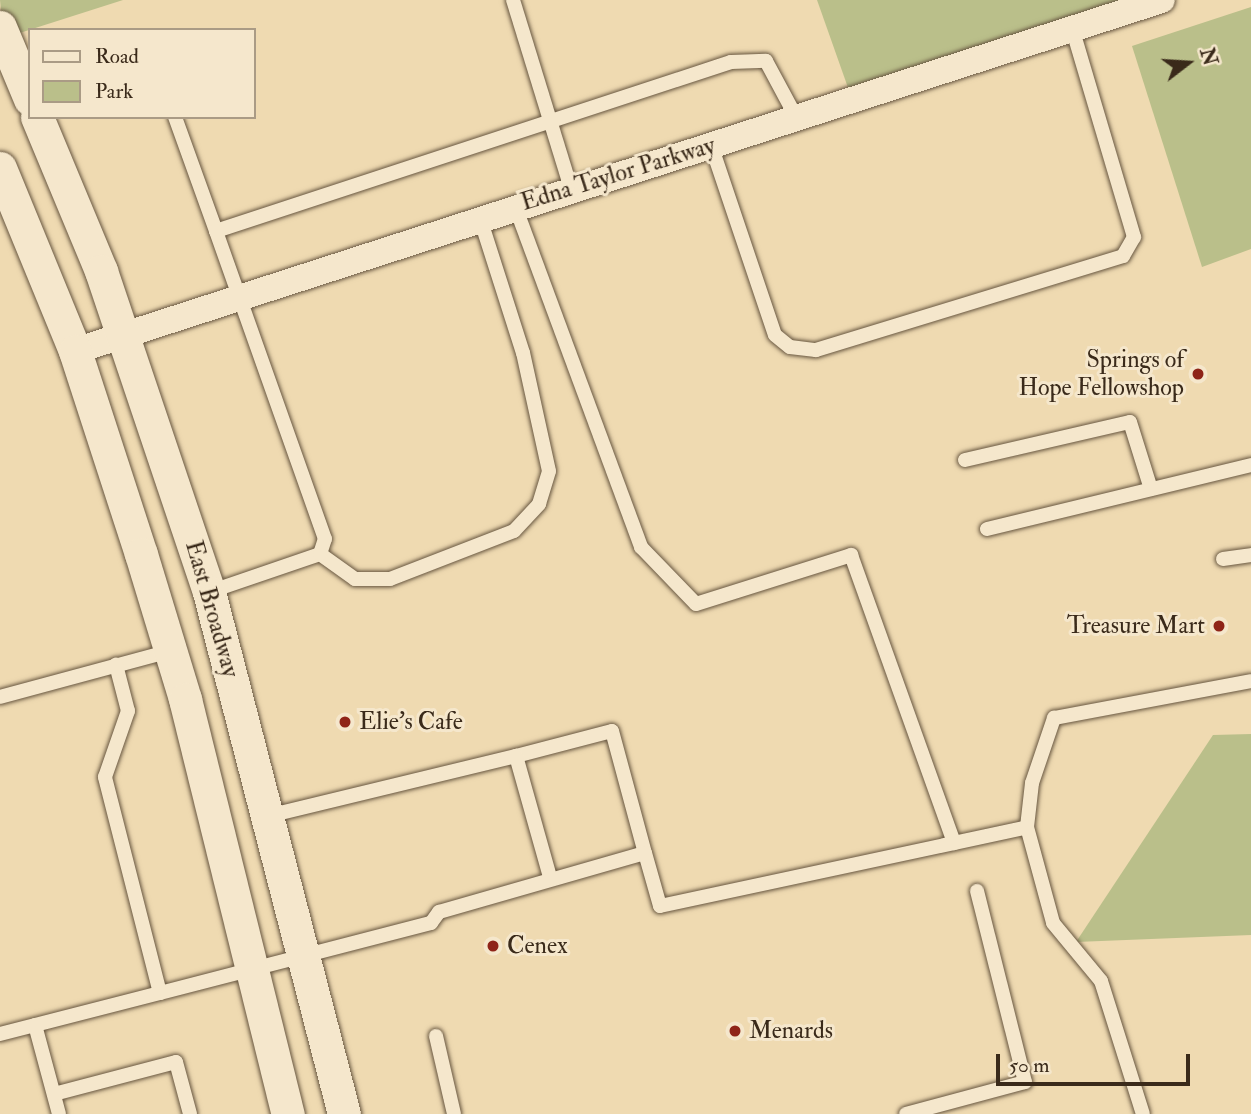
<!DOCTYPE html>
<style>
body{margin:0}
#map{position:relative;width:1251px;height:1114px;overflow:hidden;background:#efdab1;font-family:"IM FELL Double Pica",serif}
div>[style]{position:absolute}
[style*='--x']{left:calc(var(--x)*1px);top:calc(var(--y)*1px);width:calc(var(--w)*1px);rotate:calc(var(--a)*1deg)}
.green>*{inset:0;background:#babf8a}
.roads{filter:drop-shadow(0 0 2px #675640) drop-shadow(0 0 2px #675640)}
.service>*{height:14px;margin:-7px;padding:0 7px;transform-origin:7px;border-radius:7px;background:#f5e7cc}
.minor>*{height:26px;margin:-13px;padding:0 13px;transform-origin:13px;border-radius:13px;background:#f5e7cc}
.tertiary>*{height:33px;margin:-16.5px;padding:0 16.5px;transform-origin:16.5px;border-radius:16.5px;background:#f5e7cc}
.dots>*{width:19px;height:19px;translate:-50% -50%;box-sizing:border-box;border:4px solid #f5e7cc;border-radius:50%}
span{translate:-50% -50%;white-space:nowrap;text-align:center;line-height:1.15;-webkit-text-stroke:6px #f5e7cc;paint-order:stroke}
.street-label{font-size:24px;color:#3a2a1a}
.poi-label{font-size:24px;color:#3a2a1a}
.right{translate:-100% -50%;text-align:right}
.left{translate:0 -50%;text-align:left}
.legend{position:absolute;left:28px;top:28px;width:228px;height:91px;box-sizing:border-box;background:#f5e7cc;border:2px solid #aa9b85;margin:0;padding:9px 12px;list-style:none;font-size:21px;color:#3a2a1a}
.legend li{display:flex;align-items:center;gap:14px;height:35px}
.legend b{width:35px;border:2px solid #aa9b85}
.north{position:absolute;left:1153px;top:28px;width:70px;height:70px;-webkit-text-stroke:5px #f5e7cc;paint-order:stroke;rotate:73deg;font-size:19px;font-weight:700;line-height:28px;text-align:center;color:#3a2a1a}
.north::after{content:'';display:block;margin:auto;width:24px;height:32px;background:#3a2a1a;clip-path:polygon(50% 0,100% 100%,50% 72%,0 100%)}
.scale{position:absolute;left:996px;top:1054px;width:194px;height:32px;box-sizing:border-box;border:4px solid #3a2a1a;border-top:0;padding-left:9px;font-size:21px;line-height:24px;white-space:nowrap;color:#3a2a1a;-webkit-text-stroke:5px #f5e7cc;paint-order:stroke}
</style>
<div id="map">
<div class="green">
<i style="clip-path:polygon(0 0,123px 0,4px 38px)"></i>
<i style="clip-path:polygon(817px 0,1162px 0,852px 99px)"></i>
<i style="clip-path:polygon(1251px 7px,1251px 249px,1202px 267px,1132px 46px)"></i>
<i style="clip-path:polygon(1251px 734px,1251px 935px,1076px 942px,1213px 735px)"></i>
</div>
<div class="roads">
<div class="service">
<i style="--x:513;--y:0;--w:197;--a:72.9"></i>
<i style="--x:175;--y:117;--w:121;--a:70.2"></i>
<i style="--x:216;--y:231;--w:542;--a:-18.17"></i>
<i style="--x:731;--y:62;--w:35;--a:-2"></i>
<i style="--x:766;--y:61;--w:64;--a:61.8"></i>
<i style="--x:711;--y:145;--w:200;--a:71.4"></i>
<i style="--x:775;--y:335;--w:19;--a:39"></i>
<i style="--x:790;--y:347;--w:26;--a:7"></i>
<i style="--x:816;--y:350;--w:321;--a:-17"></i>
<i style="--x:1123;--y:256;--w:22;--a:-60"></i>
<i style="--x:1134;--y:237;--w:218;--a:-106.5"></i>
<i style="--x:515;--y:206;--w:364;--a:69.7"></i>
<i style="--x:641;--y:547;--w:79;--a:46"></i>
<i style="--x:696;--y:604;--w:163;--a:-17.5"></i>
<i style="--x:851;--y:555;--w:306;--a:70.3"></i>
<i style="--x:965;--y:460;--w:169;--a:-13"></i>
<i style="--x:1130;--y:422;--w:70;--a:72.6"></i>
<i style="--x:987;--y:529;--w:272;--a:-13.6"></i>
<i style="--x:320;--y:554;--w:43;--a:35.5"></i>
<i style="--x:355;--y:579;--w:35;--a:0"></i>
<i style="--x:390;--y:579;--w:133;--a:-21.2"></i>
<i style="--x:514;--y:531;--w:37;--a:-47"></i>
<i style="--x:539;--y:504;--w:34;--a:-73"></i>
<i style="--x:549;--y:471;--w:121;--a:-102.4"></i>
<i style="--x:523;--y:353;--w:142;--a:-107.7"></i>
<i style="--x:1223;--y:559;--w:28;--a:-8"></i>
<i style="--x:209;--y:592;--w:117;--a:-18.9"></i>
<i style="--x:320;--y:554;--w:16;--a:-72"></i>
<i style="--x:325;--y:539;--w:327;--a:-109.5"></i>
<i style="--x:0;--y:697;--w:176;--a:-15.1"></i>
<i style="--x:516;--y:756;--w:99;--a:-14.6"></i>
<i style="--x:612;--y:731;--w:126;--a:74.9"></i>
<i style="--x:268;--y:816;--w:255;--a:-13.6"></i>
<i style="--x:516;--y:756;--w:126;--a:74.3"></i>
<i style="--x:1027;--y:827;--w:44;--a:-83.5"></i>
<i style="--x:1032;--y:783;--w:69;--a:-71.3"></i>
<i style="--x:1054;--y:718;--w:200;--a:-10.6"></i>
<i style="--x:160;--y:993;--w:280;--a:-14.5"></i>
<i style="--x:431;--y:923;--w:14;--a:-54"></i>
<i style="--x:439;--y:912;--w:214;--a:-16"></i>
<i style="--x:645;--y:853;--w:55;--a:74.2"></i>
<i style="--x:660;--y:906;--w:375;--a:-12.1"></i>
<i style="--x:1027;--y:827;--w:99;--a:74.8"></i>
<i style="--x:1053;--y:923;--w:75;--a:50.4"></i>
<i style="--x:1101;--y:981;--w:139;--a:72.5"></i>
<i style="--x:35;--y:1025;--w:92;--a:74.9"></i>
<i style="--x:0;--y:1034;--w:165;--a:-14.4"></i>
<i style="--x:160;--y:993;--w:223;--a:-104.3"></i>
<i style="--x:105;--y:777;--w:70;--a:-70.8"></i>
<i style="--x:128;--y:711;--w:48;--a:-104.6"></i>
<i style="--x:436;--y:1036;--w:80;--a:77"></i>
<i style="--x:54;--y:1094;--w:126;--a:-14.7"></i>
<i style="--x:176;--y:1062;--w:54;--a:74.9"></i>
<i style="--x:906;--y:1114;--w:123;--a:-15.1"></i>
<i style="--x:1025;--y:1082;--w:197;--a:-104.1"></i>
</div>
<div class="minor">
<i style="--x:75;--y:351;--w:1142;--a:-17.9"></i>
</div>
<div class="tertiary">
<i style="--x:0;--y:27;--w:78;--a:67.4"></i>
<i style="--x:37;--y:117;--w:167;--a:67.4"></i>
<i style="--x:101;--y:271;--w:339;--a:71.4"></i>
<i style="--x:209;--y:592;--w:539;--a:75.5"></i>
<i style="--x:0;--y:168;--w:198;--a:67.7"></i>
<i style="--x:75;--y:351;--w:213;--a:72"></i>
<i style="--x:141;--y:554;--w:152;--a:73.1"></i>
<i style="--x:185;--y:699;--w:428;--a:76.1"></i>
</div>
</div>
<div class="dots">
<i style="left:1198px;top:374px;background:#8f2418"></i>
<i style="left:1219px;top:626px;background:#8f2418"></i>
<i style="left:345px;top:722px;background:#8f2418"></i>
<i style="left:493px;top:946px;background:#8f2418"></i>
<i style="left:735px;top:1031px;background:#8f2418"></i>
</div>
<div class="street-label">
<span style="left:618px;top:174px;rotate:-17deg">Edna Taylor Parkway</span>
<span style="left:212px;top:609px;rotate:74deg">East Broadway</span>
</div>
<div class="poi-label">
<span class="right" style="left:1184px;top:374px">Springs of<br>Hope Fellowshop</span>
<span class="right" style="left:1205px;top:626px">Treasure Mart</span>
<span class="left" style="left:359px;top:722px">Elie's Cafe</span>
<span class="left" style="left:507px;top:946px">Cenex</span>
<span class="left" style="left:749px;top:1031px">Menards</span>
</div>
<ul class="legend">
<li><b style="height:9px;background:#f5e7cc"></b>Road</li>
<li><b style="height:19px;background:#babf8a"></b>Park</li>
</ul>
<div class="north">N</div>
<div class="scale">50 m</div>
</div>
